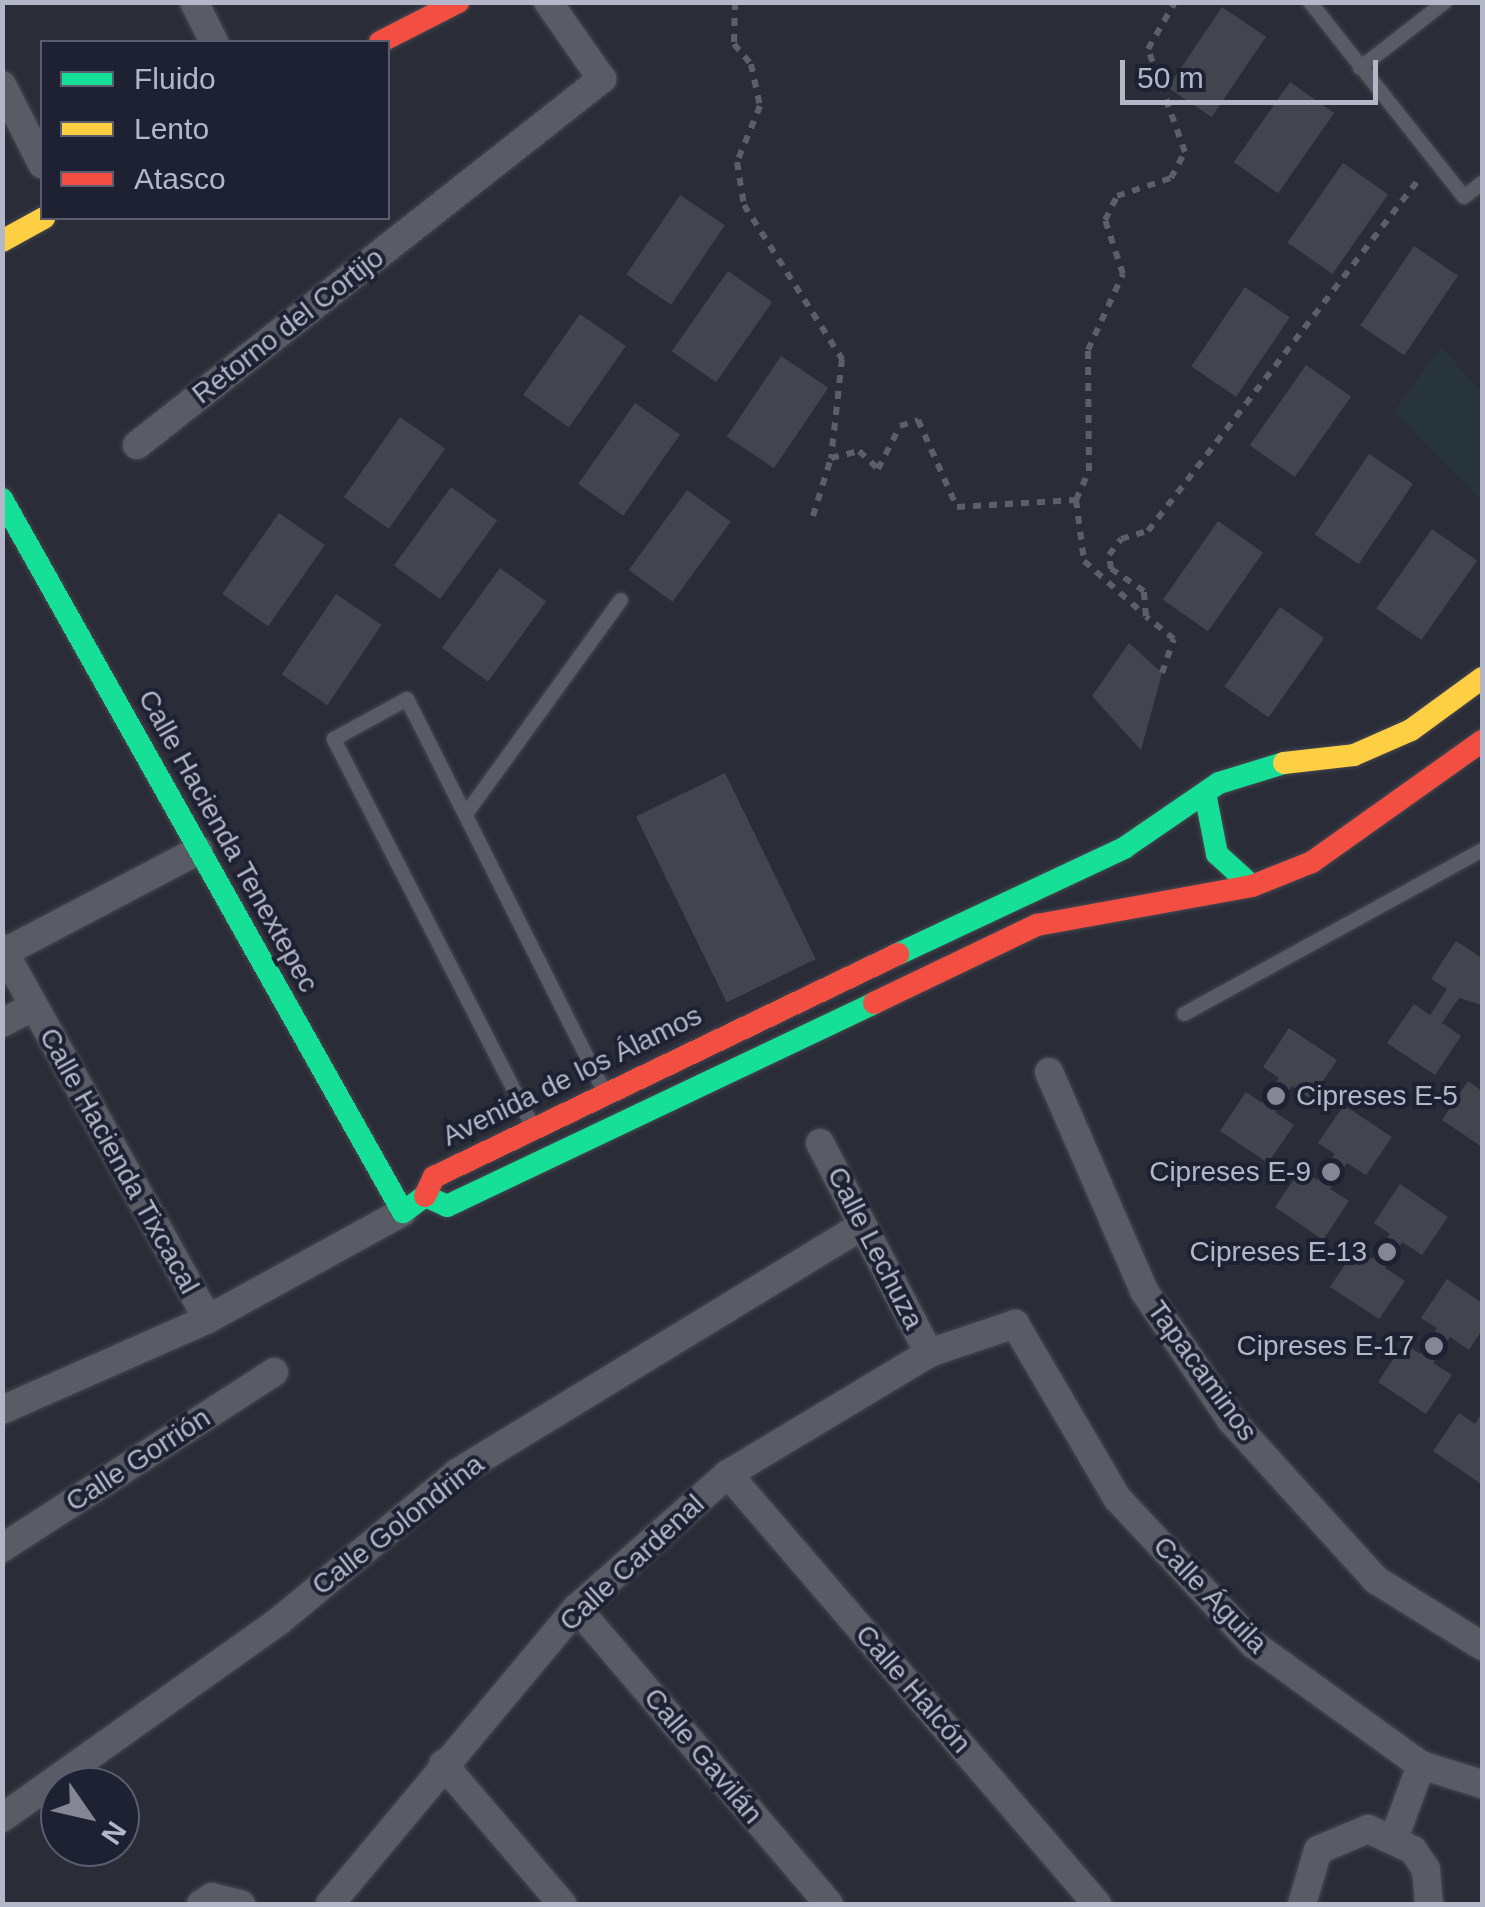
<!DOCTYPE html>
<meta charset="utf-8">
<style>
body{margin:0}
#map{position:relative;width:1485px;height:1907px;overflow:hidden;background:#2a2c37;font-family:Helvetica,sans-serif}
div>[style]{position:absolute}
[style*='--x']{left:calc(var(--x)*1px);top:calc(var(--y)*1px);width:calc(var(--w)*1px);rotate:calc(var(--a)*1deg)}
.green>*{inset:0;background:#27343c}
.building>*{inset:0;background:#43454e;transform-origin:0 0}
.path>*{height:6px;margin-top:-3px;transform-origin:0;background:repeating-linear-gradient(90deg,#5c5f67 0 8px,transparent 0 16px)}
.roads{filter:drop-shadow(0 0 2px #464850) drop-shadow(0 0 2px #464850)}
.lane>*{height:14px;margin:-7px;padding:0 7px;transform-origin:7px;border-radius:7px;background:#5a5c65}
.street>*{height:28px;margin:-14px;padding:0 14px;transform-origin:14px;border-radius:14px;background:#5a5c65}
.fast>*{height:22px;margin:-11px;padding:0 11px;transform-origin:11px;border-radius:11px;background:#16e098}
.slow>*{height:22px;margin:-11px;padding:0 11px;transform-origin:11px;border-radius:11px;background:#ffcf43}
.jam>*{height:22px;margin:-11px;padding:0 11px;transform-origin:11px;border-radius:11px;background:#f24e42}
.dots>*{width:28px;height:28px;translate:-50% -50%;box-sizing:border-box;border:5px solid #1d2132;border-radius:50%}
span{translate:-50% -50%;white-space:nowrap;text-align:center;line-height:1.15;-webkit-text-stroke:8px #1d2132;paint-order:stroke}
.street-label{font-size:28px;color:#b4b7c8}
.poi-label{font-size:28px;color:#b4b7c8}
.left{translate:0 -50%;text-align:left}
.right{translate:-100% -50%;text-align:right}
.frame{position:absolute;inset:0;border:5px solid #b4b7c8;pointer-events:none}
.legend{position:absolute;left:40px;top:40px;width:350px;height:180px;box-sizing:border-box;background:#1d2132;border:2px solid #595d6e;margin:0;padding:12px 18px;list-style:none;font-size:30px;color:#b4b7c8}
.legend li{display:flex;align-items:center;gap:20px;height:50px}
.legend b{width:50px;border:2px solid #595d6e}
.north{position:absolute;left:40px;top:1767px;width:100px;height:100px;box-sizing:border-box;background:#1d2132;border:2px solid #595d6e;border-radius:50%;rotate:124deg;font-size:28px;font-weight:700;line-height:40px;text-align:center;color:#b4b7c8}
.north::after{content:'';display:block;margin:auto;width:35px;height:45px;background:#848695;clip-path:polygon(50% 0,100% 100%,50% 72%,0 100%)}
.scale{position:absolute;left:1120px;top:60px;width:258px;height:45px;box-sizing:border-box;border:5px solid #b4b7c8;border-top:0;padding-left:12px;font-size:30px;line-height:35px;white-space:nowrap;color:#b4b7c8;-webkit-text-stroke:8px #1d2132;paint-order:stroke}
</style>
<div id="map">
<div class="green">
<i style="clip-path:polygon(1441px 347px,1482px 392px,1480px 500px,1394px 411px)"></i>
</div>
<div class="building">
<i style="left:1222px;top:7px;width:53px;height:97px;rotate:34deg"></i>
<i style="left:1290px;top:82px;width:54px;height:98px;rotate:35deg"></i>
<i style="left:1343px;top:163px;width:55px;height:97px;rotate:35deg"></i>
<i style="left:680px;top:195px;width:54px;height:96px;rotate:34deg"></i>
<i style="left:1414px;top:246px;width:53px;height:96px;rotate:34deg"></i>
<i style="left:728px;top:271px;width:54px;height:98px;rotate:35deg"></i>
<i style="left:1245px;top:287px;width:54px;height:96px;rotate:34deg"></i>
<i style="left:580px;top:314px;width:56px;height:99px;rotate:35deg"></i>
<i style="left:781px;top:356px;width:57px;height:97px;rotate:34deg"></i>
<i style="left:1306px;top:365px;width:55px;height:98px;rotate:35deg"></i>
<i style="left:635px;top:403px;width:55px;height:99px;rotate:35deg"></i>
<i style="left:400px;top:417px;width:55px;height:98px;rotate:35deg"></i>
<i style="left:1369px;top:454px;width:53px;height:97px;rotate:34deg"></i>
<i style="left:451px;top:487px;width:57px;height:97px;rotate:36deg"></i>
<i style="left:687px;top:490px;width:54px;height:99px;rotate:36deg"></i>
<i style="left:279px;top:513px;width:56px;height:99px;rotate:35deg"></i>
<i style="left:1218px;top:521px;width:55px;height:96px;rotate:35deg"></i>
<i style="left:1432px;top:529px;width:55px;height:97px;rotate:35deg"></i>
<i style="left:500px;top:568px;width:57px;height:99px;rotate:36deg"></i>
<i style="left:336px;top:594px;width:55px;height:97px;rotate:34deg"></i>
<i style="left:1280px;top:607px;width:54px;height:97px;rotate:35deg"></i>
<i style="clip-path:polygon(1129px 643px,1162px 673px,1141px 750px,1092px 696px)"></i>
<i style="left:725px;top:773px;width:207px;height:99px;rotate:64deg"></i>
<i style="clip-path:polygon(1456px 941px,1482px 958px,1482px 1005px,1459px 998px,1442px 1023px,1461px 1036px,1435px 1075px,1387px 1043px,1414px 1004px,1430px 1015px,1447px 989px,1431px 979px)"></i>
<i style="clip-path:polygon(1289px 1028px,1337px 1060px,1311px 1099px,1292px 1086px,1275px 1112px,1294px 1125px,1268px 1163px,1220px 1131px,1246px 1092px,1262px 1103px,1279px 1078px,1263px 1067px)"></i>
<i style="clip-path:polygon(1468px 1081px,1482px 1091px,1482px 1147px,1442px 1120px)"></i>
<i style="clip-path:polygon(1344px 1105px,1392px 1137px,1366px 1175px,1347px 1163px,1330px 1189px,1349px 1201px,1323px 1240px,1275px 1207px,1301px 1169px,1317px 1180px,1335px 1154px,1318px 1143px)"></i>
<i style="clip-path:polygon(1400px 1184px,1448px 1217px,1422px 1255px,1402px 1242px,1385px 1268px,1405px 1281px,1379px 1319px,1330px 1287px,1356px 1248px,1372px 1259px,1390px 1234px,1374px 1223px)"></i>
<i style="clip-path:polygon(1447px 1279px,1482px 1303px,1482px 1330px,1469px 1350px,1450px 1337px,1433px 1363px,1452px 1375px,1426px 1414px,1378px 1382px,1404px 1343px,1420px 1354px,1437px 1328px,1421px 1318px)"></i>
<i style="clip-path:polygon(1482px 1412px,1482px 1482px,1481px 1484px,1433px 1451px,1459px 1413px,1475px 1424px)"></i>
</div>
<div class="path">
<i style="--x:735;--y:2;--w:42;--a:91.4"></i>
<i style="--x:734;--y:44;--w:26;--a:50"></i>
<i style="--x:751;--y:64;--w:43;--a:77.9"></i>
<i style="--x:760;--y:106;--w:61;--a:112.3"></i>
<i style="--x:737;--y:162;--w:44;--a:80.8"></i>
<i style="--x:744;--y:205;--w:183;--a:57.5"></i>
<i style="--x:842;--y:359;--w:100;--a:96.3"></i>
<i style="--x:1076;--y:500;--w:62;--a:82.5"></i>
<i style="--x:1084;--y:561;--w:81;--a:41.5"></i>
<i style="--x:813;--y:516;--w:61;--a:-72.8"></i>
<i style="--x:831;--y:458;--w:29;--a:-14"></i>
<i style="--x:859;--y:451;--w:26;--a:43"></i>
<i style="--x:878;--y:469;--w:48;--a:-62.9"></i>
<i style="--x:900;--y:426;--w:19;--a:-18"></i>
<i style="--x:918;--y:420;--w:95;--a:65.9"></i>
<i style="--x:957;--y:507;--w:119;--a:-3.4"></i>
<i style="--x:1076;--y:500;--w:32;--a:-66"></i>
<i style="--x:1089;--y:471;--w:121;--a:-90.5"></i>
<i style="--x:1088;--y:350;--w:84;--a:-65.3"></i>
<i style="--x:1123;--y:274;--w:57;--a:-108.4"></i>
<i style="--x:1105;--y:220;--w:27;--a:-63"></i>
<i style="--x:1117;--y:196;--w:57;--a:-18.4"></i>
<i style="--x:1171;--y:178;--w:30;--a:-62"></i>
<i style="--x:1185;--y:152;--w:109;--a:-109.8"></i>
<i style="--x:1148;--y:49;--w:54;--a:-60.1"></i>
<i style="--x:1162;--y:673;--w:36;--a:-71"></i>
<i style="--x:1174;--y:639;--w:36;--a:-141"></i>
<i style="--x:1146;--y:616;--w:25;--a:-95"></i>
<i style="--x:1144;--y:591;--w:40;--a:-146"></i>
<i style="--x:1111;--y:569;--w:14;--a:-98"></i>
<i style="--x:1109;--y:555;--w:20;--a:-53"></i>
<i style="--x:1121;--y:539;--w:28;--a:-17"></i>
<i style="--x:1148;--y:531;--w:446;--a:-52.4"></i>
</div>
<div class="roads">
<div class="lane">
<i style="--x:1310;--y:2;--w:248;--a:51.7"></i>
<i style="--x:1464;--y:197;--w:23;--a:-38"></i>
<i style="--x:1360;--y:68;--w:108;--a:-37.8"></i>
<i style="--x:466;--y:814;--w:264;--a:-54.1"></i>
<i style="--x:1184;--y:1014;--w:340;--a:-28.8"></i>
<i style="--x:531;--y:1123;--w:432;--a:-117.2"></i>
<i style="--x:334;--y:739;--w:83;--a:-28.7"></i>
<i style="--x:407;--y:699;--w:438;--a:63.3"></i>
</div>
<div class="street">
<i style="--x:194;--y:2;--w:45;--a:63.4"></i>
<i style="--x:2;--y:85;--w:89;--a:63.1"></i>
<i style="--x:137;--y:445;--w:592;--a:-38.21"></i>
<i style="--x:602;--y:79;--w:94;--a:-125"></i>
<i style="--x:2;--y:948;--w:424;--a:61"></i>
<i style="--x:5;--y:952;--w:219;--a:-27.7"></i>
<i style="--x:2;--y:1023;--w:34;--a:-28"></i>
<i style="--x:1049;--y:1072;--w:239;--a:66.5"></i>
<i style="--x:1144;--y:1291;--w:156;--a:56"></i>
<i style="--x:1231;--y:1420;--w:216;--a:47.8"></i>
<i style="--x:1376;--y:1580;--w:125;--a:31.9"></i>
<i style="--x:820;--y:1143;--w:237;--a:62.6"></i>
<i style="--x:2;--y:1410;--w:225;--a:-23.8"></i>
<i style="--x:208;--y:1319;--w:222;--a:-28.8"></i>
<i style="--x:728;--y:1474;--w:567;--a:49.37"></i>
<i style="--x:2;--y:1548;--w:324;--a:-32.9"></i>
<i style="--x:577;--y:1608;--w:389;--a:49.6"></i>
<i style="--x:443;--y:1764;--w:184;--a:49.6"></i>
<i style="--x:2;--y:1818;--w:340;--a:-35.4"></i>
<i style="--x:279;--y:1621;--w:231;--a:-39.7"></i>
<i style="--x:457;--y:1473;--w:474;--a:-31.4"></i>
<i style="--x:1395;--y:1836;--w:76;--a:-69.9"></i>
<i style="--x:201;--y:1904;--w:13;--a:-32"></i>
<i style="--x:212;--y:1897;--w:30;--a:14"></i>
<i style="--x:330;--y:1904;--w:386;--a:-50.2"></i>
<i style="--x:577;--y:1608;--w:202;--a:-41.6"></i>
<i style="--x:728;--y:1474;--w:235;--a:-31"></i>
<i style="--x:929;--y:1353;--w:91;--a:-18.6"></i>
<i style="--x:1015;--y:1324;--w:202;--a:59.6"></i>
<i style="--x:1117;--y:1498;--w:200;--a:47"></i>
<i style="--x:1253;--y:1644;--w:207;--a:35.8"></i>
<i style="--x:1421;--y:1765;--w:64;--a:17.3"></i>
<i style="--x:1302;--y:1904;--w:56;--a:-73.5"></i>
<i style="--x:1318;--y:1850;--w:54;--a:-22.8"></i>
<i style="--x:1368;--y:1829;--w:50;--a:25"></i>
<i style="--x:1413;--y:1850;--w:23;--a:56"></i>
<i style="--x:1426;--y:1869;--w:35;--a:85"></i>
</div>
<div class="fast">
<i style="--x:2;--y:499;--w:818;--a:60.65"></i>
<i style="--x:403;--y:1212;--w:27;--a:-36"></i>
<i style="--x:1206;--y:798;--w:57;--a:78.9"></i>
<i style="--x:1217;--y:854;--w:47;--a:42.4"></i>
<i style="--x:898;--y:954;--w:250;--a:-25.1"></i>
<i style="--x:1124;--y:848;--w:115;--a:-34.4"></i>
<i style="--x:1219;--y:783;--w:68;--a:-17.1"></i>
<i style="--x:425;--y:1196;--w:24;--a:24"></i>
<i style="--x:447;--y:1206;--w:473;--a:-25.4"></i>
</div>
<div class="slow">
<i style="--x:2;--y:241;--w:48;--a:-28.7"></i>
<i style="--x:1284;--y:763;--w:70;--a:-6.5"></i>
<i style="--x:1354;--y:755;--w:62;--a:-23.7"></i>
<i style="--x:1411;--y:730;--w:88;--a:-36.2"></i>
</div>
<div class="jam">
<i style="--x:380;--y:42;--w:88;--a:-27.1"></i>
<i style="--x:874;--y:1003;--w:181;--a:-25.6"></i>
<i style="--x:1037;--y:925;--w:219;--a:-10.3"></i>
<i style="--x:1252;--y:886;--w:65;--a:-21.8"></i>
<i style="--x:1312;--y:862;--w:209;--a:-35.4"></i>
<i style="--x:425;--y:1196;--w:21;--a:-65"></i>
<i style="--x:434;--y:1177;--w:515;--a:-25.67"></i>
</div>
</div>
<div class="dots">
<i style="left:1276px;top:1096px;background:#848695"></i>
<i style="left:1331px;top:1172px;background:#848695"></i>
<i style="left:1387px;top:1252px;background:#848695"></i>
<i style="left:1434px;top:1346px;background:#848695"></i>
</div>
<div class="street-label">
<span style="left:288px;top:326px;rotate:-38deg">Retorno del Cortijo</span>
<span style="left:228px;top:841px;rotate:61deg">Calle Hacienda Tenextepec</span>
<span style="left:572px;top:1076px;rotate:-26deg">Avenida de los Álamos</span>
<span style="left:119px;top:1161px;rotate:61deg">Calle Hacienda Tixcacal</span>
<span style="left:875px;top:1248px;rotate:63deg">Calle Lechuza</span>
<span style="left:1202px;top:1371px;rotate:54deg">Tapacaminos</span>
<span style="left:138px;top:1460px;rotate:-33deg">Calle Gorrión</span>
<span style="left:398px;top:1525px;rotate:-38deg">Calle Golondrina</span>
<span style="left:632px;top:1563px;rotate:-43deg">Calle Cardenal</span>
<span style="left:1210px;top:1595px;rotate:46deg">Calle Águila</span>
<span style="left:913px;top:1689px;rotate:49deg">Calle Halcón</span>
<span style="left:703px;top:1756px;rotate:50deg">Calle Gavilán</span>
</div>
<div class="poi-label">
<span class="left" style="left:1296px;top:1096px">Cipreses E-5</span>
<span class="right" style="left:1311px;top:1172px">Cipreses E-9</span>
<span class="right" style="left:1367px;top:1252px">Cipreses E-13</span>
<span class="right" style="left:1414px;top:1346px">Cipreses E-17</span>
</div>
<div class="frame"></div>
<ul class="legend">
<li><b style="height:12px;background:#16e098"></b>Fluido</li>
<li><b style="height:12px;background:#ffcf43"></b>Lento</li>
<li><b style="height:12px;background:#f24e42"></b>Atasco</li>
</ul>
<div class="north">N</div>
<div class="scale">50 m</div>
</div>
